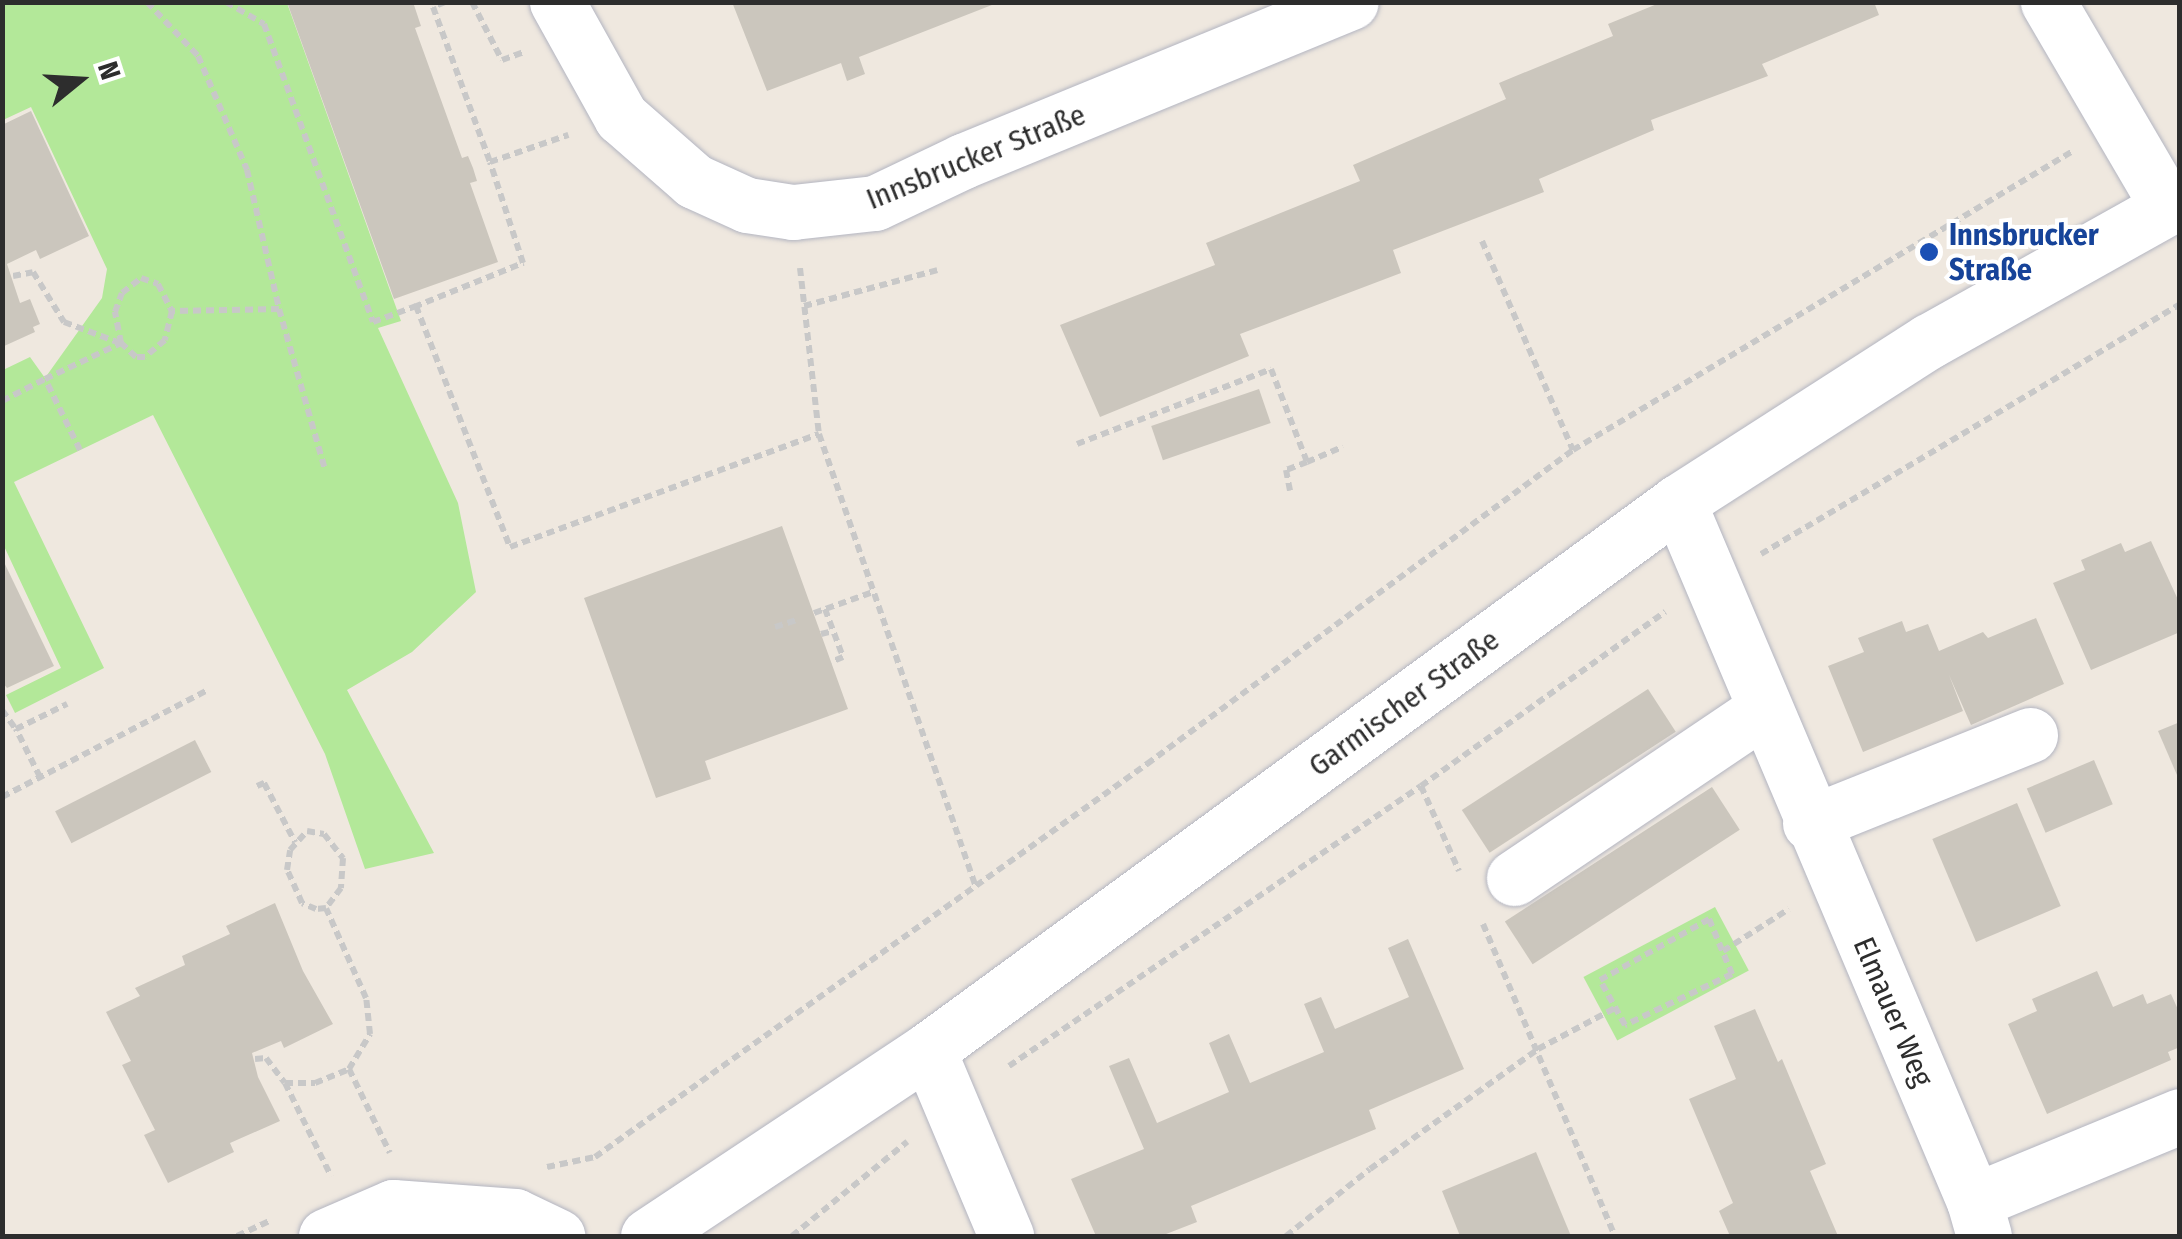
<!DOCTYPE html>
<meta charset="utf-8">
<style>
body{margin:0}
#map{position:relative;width:2182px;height:1239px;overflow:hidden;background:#efe8df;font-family:"Fira Sans Condensed",sans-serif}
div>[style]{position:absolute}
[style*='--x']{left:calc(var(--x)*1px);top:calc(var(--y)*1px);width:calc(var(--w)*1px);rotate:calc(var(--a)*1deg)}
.green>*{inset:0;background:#b3e899;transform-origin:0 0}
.building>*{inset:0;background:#cbc6bd;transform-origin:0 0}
.path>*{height:6px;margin-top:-3px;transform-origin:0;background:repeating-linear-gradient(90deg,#c8c8c8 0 8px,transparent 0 13px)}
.roads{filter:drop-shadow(0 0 2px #b3b5c1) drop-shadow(0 0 2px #b3b5c1)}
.minor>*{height:55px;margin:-27.5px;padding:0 27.5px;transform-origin:27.5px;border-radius:27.5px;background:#fff}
.dots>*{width:28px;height:28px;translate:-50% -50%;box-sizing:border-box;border:5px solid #fff;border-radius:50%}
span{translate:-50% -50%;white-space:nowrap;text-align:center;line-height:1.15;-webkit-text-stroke:8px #fff;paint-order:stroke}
.street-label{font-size:30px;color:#2d2d2d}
.transit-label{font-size:30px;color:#164399;font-weight:700}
.left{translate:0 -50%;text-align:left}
.frame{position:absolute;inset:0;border:5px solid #2d2d2d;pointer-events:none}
.north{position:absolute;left:30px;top:30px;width:100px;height:100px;-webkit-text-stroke:8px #fff;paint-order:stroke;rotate:72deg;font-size:28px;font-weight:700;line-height:40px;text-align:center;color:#2d2d2d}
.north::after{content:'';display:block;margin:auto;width:35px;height:45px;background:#2d2d2d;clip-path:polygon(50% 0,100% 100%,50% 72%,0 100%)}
</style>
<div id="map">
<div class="green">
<i style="clip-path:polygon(2px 3px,287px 3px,401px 321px,378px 328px,458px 503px,476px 592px,412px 652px,347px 690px,434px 853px,365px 869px,325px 754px,153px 415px,14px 482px,104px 668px,15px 713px,6px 695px,61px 668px,3px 544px,3px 370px,30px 357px,45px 378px,102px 298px,107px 269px,31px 107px,3px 120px)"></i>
<i style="left:1715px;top:907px;width:72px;height:149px;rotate:62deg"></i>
</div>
<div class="building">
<i style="clip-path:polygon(287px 2px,413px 2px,421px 26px,415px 28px,462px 158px,468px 156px,473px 168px,477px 181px,470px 183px,498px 262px,394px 299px)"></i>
<i style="clip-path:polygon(732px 2px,997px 2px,997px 3px,859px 57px,865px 74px,847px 81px,841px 63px,767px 91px)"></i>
<i style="clip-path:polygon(1662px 2px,1874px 2px,1879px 15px,1762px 64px,1768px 76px,1651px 120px,1654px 130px,1539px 179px,1544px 192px,1393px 250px,1401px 273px,1240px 334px,1249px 356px,1100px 417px,1060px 325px,1215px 265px,1206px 243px,1360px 181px,1353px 165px,1506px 99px,1499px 83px,1613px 36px,1608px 24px)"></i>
<i style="clip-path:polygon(31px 111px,89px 236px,40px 259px,36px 250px,7px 264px,20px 303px,30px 299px,40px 324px,33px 327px,35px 332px,2px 347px,2px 125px)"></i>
<i style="left:1259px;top:389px;width:36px;height:114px;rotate:71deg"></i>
<i style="clip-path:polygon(782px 526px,848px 709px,705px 761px,711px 779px,656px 798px,584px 598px)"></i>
<i style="clip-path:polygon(2151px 541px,2180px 604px,2180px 632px,2091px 670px,2053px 583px,2085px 570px,2081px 560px,2121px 543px,2125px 552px)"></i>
<i style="clip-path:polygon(2px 558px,54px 666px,7px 688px,2px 682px)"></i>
<i style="clip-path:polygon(2036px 618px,2064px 684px,1971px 725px,1949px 675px,1963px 711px,1863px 752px,1828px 666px,1864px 652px,1858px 638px,1902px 621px,1906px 632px,1928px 624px,1939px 651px,1983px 632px,1988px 638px)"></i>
<i style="left:1648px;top:689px;width:51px;height:222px;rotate:57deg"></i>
<i style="clip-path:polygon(2180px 722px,2180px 782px,2158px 731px)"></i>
<i style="left:195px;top:740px;width:36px;height:157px;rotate:63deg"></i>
<i style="left:2094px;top:760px;width:48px;height:73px;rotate:67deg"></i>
<i style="left:1712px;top:787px;width:51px;height:247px;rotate:57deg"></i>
<i style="left:2017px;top:803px;width:112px;height:92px;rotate:67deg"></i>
<i style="clip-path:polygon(275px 903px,303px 971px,333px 1024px,284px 1048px,281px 1041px,252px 1053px,258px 1077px,280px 1121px,230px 1143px,234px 1152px,168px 1183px,144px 1135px,155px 1130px,122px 1065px,131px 1061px,106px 1012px,140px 996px,135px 988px,185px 965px,182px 956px,230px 934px,226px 926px)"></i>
<i style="clip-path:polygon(1408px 939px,1464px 1069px,1369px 1110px,1376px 1129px,1191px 1206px,1197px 1222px,1161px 1236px,1096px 1236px,1071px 1179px,1144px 1149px,1109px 1066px,1129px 1058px,1157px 1123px,1229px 1092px,1209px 1043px,1229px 1034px,1250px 1083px,1324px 1052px,1304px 1004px,1321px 997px,1335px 1029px,1409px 997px,1388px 948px)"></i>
<i style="clip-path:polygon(2097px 971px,2113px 1007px,2143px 994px,2147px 1004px,2171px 994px,2180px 1014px,2180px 1047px,2168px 1052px,2171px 1060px,2047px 1114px,2008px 1024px,2037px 1011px,2032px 999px)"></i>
<i style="clip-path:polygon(1755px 1009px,1778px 1062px,1782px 1059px,1826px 1164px,1810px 1171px,1838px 1236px,1730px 1236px,1719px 1211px,1733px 1203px,1689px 1099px,1736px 1079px,1714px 1026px)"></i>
<i style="clip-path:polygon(1536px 1152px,1571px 1236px,1460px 1236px,1442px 1191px)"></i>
</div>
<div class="path">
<i style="--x:147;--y:2;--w:74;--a:46.6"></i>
<i style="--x:198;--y:56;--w:124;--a:66.7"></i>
<i style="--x:247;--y:170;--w:143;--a:77"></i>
<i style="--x:279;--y:309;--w:107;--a:178.9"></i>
<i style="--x:226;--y:2;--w:44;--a:30.1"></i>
<i style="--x:264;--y:24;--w:317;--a:69.9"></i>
<i style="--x:373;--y:322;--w:46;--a:-20.4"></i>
<i style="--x:416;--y:306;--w:259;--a:68.7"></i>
<i style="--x:510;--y:547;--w:329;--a:-20.1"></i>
<i style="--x:445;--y:2;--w:13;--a:157"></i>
<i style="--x:433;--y:7;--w:165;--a:69.8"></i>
<i style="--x:472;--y:2;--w:65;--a:62.7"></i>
<i style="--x:502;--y:60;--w:23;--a:-20"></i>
<i style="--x:1482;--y:241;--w:228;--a:66.5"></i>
<i style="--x:800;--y:268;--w:167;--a:83.5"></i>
<i style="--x:819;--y:434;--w:479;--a:70.9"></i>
<i style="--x:13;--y:276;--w:20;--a:-11"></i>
<i style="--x:33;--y:272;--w:59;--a:58.2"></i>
<i style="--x:64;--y:322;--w:60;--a:20.6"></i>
<i style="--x:141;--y:278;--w:18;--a:19"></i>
<i style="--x:158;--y:284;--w:30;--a:63"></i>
<i style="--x:172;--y:311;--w:30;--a:104"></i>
<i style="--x:165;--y:340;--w:26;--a:140"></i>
<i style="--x:145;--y:357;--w:9;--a:180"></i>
<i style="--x:136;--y:357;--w:21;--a:-137"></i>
<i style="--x:121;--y:343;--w:32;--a:-101"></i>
<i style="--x:115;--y:312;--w:20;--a:-70"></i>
<i style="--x:122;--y:293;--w:24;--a:-38"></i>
<i style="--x:804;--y:306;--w:138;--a:-15.1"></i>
<i style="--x:414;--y:307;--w:118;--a:-22"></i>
<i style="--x:523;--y:263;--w:106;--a:-108.1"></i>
<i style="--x:490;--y:162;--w:83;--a:-19.1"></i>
<i style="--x:279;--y:309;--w:166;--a:74"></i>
<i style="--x:2;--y:401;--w:48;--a:-27.1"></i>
<i style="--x:1077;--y:444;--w:208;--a:-21.1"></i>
<i style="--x:1271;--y:369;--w:100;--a:68.8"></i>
<i style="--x:1307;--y:462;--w:22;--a:159"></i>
<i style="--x:1286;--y:470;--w:21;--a:79"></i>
<i style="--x:80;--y:450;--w:79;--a:-116.2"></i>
<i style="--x:45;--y:379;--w:84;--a:-25.3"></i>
<i style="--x:1307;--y:462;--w:39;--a:-23"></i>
<i style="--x:1761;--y:554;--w:488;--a:-30.8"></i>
<i style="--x:825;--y:609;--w:51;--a:69.4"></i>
<i style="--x:843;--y:657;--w:13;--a:157"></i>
<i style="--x:814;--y:613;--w:63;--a:-19.6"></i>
<i style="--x:775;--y:627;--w:22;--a:-18"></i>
<i style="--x:821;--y:634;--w:12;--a:-14"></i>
<i style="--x:2;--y:710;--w:24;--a:54"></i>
<i style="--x:40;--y:777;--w:54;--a:-116.6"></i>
<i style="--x:16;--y:729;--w:57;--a:-26.1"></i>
<i style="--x:257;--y:786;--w:8;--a:-23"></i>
<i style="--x:264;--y:783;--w:67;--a:62.3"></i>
<i style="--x:1421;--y:786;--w:93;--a:65.9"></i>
<i style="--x:2;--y:797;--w:230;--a:-27.5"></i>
<i style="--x:307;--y:831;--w:17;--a:10"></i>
<i style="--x:324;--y:834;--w:31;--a:52"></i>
<i style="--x:343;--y:858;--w:30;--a:94"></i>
<i style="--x:341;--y:888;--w:25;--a:127"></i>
<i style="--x:326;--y:908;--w:10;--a:174"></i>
<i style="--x:316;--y:909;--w:15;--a:-157"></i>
<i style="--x:302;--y:903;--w:36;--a:-114"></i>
<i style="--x:287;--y:870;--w:20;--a:-81"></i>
<i style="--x:290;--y:850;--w:25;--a:-48"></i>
<i style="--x:1709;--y:919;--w:60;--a:67.3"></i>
<i style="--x:1732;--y:974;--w:119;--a:154.5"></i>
<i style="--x:1625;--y:1025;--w:51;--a:-119.1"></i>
<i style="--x:1600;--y:980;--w:125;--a:-29.2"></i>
<i style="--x:1483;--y:924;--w:339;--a:67.1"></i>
<i style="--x:1723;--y:951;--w:78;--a:-32.5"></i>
<i style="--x:255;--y:1059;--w:11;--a:-5"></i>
<i style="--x:266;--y:1058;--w:31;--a:53"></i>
<i style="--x:285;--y:1083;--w:30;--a:0"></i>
<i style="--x:315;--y:1083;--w:37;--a:-22"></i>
<i style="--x:349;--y:1069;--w:41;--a:-59"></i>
<i style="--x:370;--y:1034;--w:36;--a:-96"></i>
<i style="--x:366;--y:998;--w:98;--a:-114"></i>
<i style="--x:1009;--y:1066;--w:498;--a:-34.2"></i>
<i style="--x:1421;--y:786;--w:300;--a:-35.5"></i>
<i style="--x:349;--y:1069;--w:93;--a:64"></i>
<i style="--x:285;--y:1083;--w:104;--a:63.7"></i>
<i style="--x:547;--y:1167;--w:49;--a:-11.8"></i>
<i style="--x:595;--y:1157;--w:678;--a:-35.45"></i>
<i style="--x:1147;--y:764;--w:529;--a:-36.39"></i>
<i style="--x:1573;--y:450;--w:583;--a:-30.88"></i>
<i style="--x:237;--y:1236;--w:38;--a:-25"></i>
<i style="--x:792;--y:1236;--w:149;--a:-39.3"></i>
<i style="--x:1286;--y:1236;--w:107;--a:-38.6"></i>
<i style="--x:1370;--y:1169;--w:206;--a:-35.5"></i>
<i style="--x:1538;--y:1049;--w:87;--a:-28"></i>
</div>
<div class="roads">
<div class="minor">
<i style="--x:557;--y:2;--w:132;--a:60.9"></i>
<i style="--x:621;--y:117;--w:97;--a:41.2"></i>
<i style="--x:694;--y:181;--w:58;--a:24.4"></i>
<i style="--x:747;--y:205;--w:47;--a:8.7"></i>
<i style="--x:793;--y:212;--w:82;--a:-6.3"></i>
<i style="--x:875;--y:203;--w:98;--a:-25.5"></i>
<i style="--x:963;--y:161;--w:419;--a:-22.3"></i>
<i style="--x:2048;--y:2;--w:238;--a:59.7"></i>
<i style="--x:1678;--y:502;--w:759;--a:67.05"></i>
<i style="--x:1974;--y:1201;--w:36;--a:74"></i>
<i style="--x:1810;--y:823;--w:237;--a:-21.8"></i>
<i style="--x:1514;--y:878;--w:300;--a:-34"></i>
<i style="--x:928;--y:1050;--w:202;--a:67.2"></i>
<i style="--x:1974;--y:1201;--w:223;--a:-22.4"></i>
<i style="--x:326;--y:1236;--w:73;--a:-23.4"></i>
<i style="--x:393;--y:1207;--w:122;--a:4.2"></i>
<i style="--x:515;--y:1216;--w:47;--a:25.5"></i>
<i style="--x:648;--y:1236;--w:336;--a:-33.6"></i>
<i style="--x:928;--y:1050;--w:929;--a:-36.15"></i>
<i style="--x:1678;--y:502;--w:298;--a:-32.7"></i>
<i style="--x:1929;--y:341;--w:287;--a:-29.2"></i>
</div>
</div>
<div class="dots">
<i style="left:1929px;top:252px;background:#1a4fb4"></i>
</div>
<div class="street-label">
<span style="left:976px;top:157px;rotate:-22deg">Innsbrucker Straße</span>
<span style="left:1404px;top:703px;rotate:-36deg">Garmischer Straße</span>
<span style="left:1893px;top:1012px;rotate:67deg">Elmauer Weg</span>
</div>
<div class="transit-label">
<span class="left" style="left:1949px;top:252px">Innsbrucker<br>Straße</span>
</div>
<div class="frame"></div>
<div class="north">N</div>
</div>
